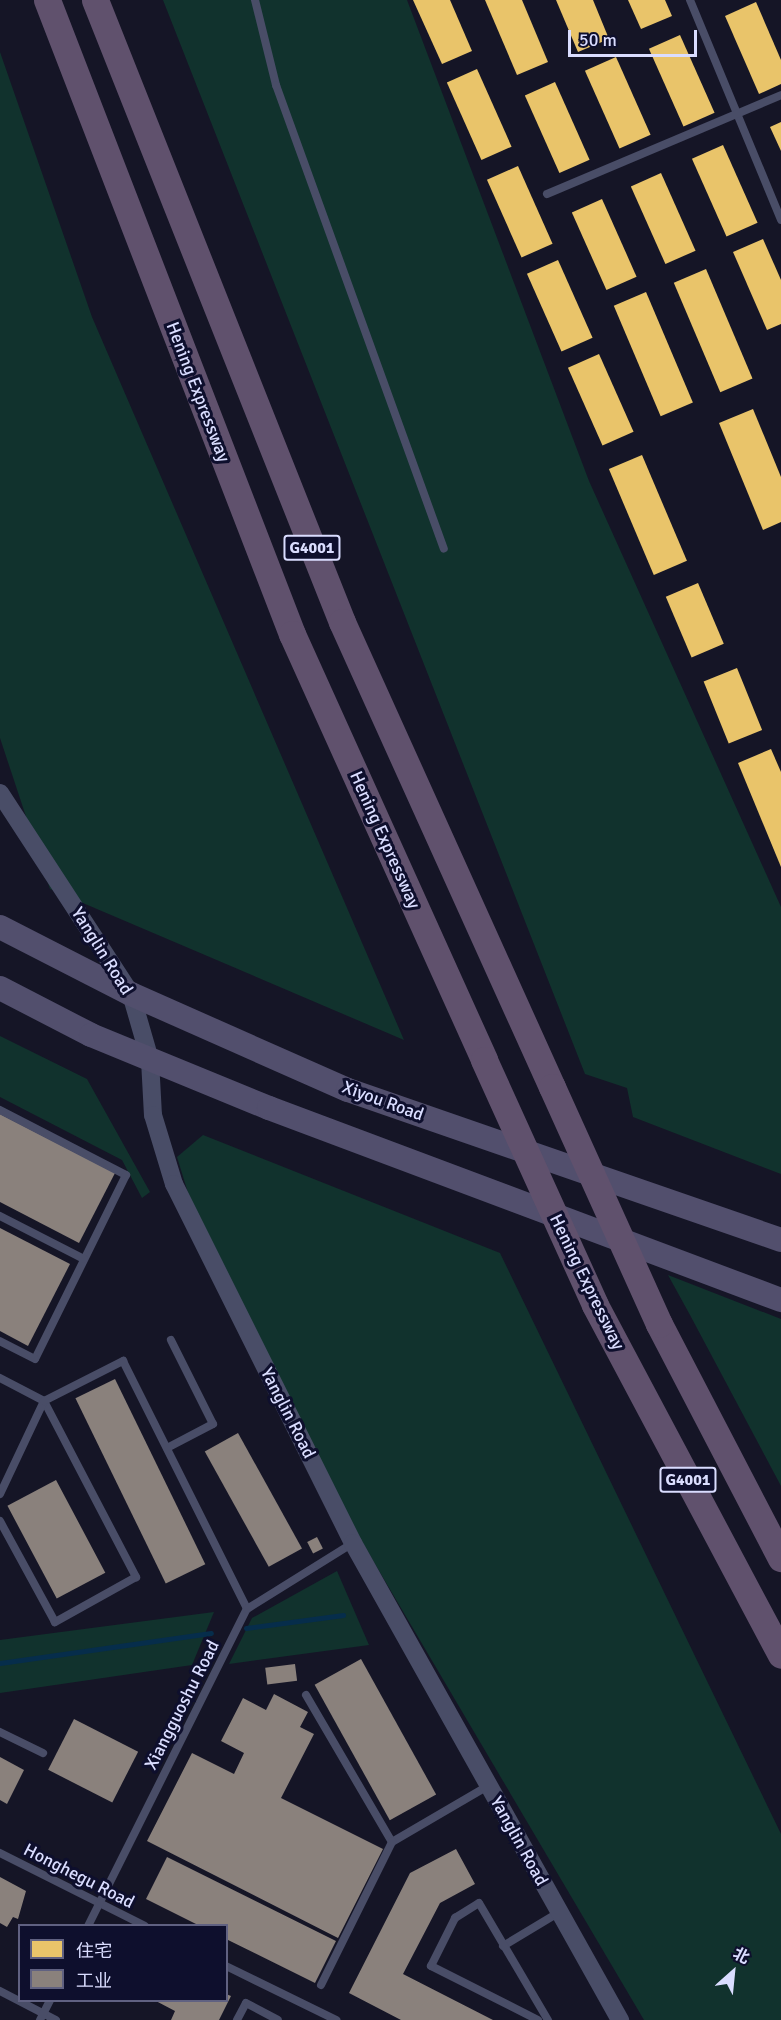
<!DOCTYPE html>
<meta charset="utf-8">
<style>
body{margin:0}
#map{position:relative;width:781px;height:2020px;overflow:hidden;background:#151526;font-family:Signika,"Noto Sans SC",sans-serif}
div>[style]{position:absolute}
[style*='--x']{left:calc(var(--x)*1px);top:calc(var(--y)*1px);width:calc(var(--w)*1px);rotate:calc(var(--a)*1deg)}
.green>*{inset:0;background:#11322d}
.homes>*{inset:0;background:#e9c46a;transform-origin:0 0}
.industry>*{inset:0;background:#8a817c;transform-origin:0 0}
.stream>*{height:5px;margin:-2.5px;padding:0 2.5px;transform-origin:2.5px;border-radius:2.5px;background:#062d4b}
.service>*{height:8px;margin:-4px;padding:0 4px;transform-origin:4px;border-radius:4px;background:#494d67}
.tertiary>*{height:18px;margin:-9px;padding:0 9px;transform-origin:9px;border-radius:9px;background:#494d67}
.primary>*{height:24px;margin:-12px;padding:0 12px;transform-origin:12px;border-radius:12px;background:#524f6d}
.motorway>*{height:27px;margin:-13.5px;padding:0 13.5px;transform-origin:13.5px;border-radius:13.5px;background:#60516d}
.motorway-bridge>*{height:27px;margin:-13.5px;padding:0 13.5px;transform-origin:13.5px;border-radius:13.5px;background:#60516d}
span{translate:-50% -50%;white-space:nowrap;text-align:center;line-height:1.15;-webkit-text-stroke:6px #0e0f2d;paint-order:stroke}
.shield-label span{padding:2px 4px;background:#0e0f2d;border:2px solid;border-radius:4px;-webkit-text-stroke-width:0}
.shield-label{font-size:16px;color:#daddff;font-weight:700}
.street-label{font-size:18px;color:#daddff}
.legend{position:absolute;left:18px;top:1924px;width:210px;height:78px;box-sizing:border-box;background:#0e0f2d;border:2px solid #606181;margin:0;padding:8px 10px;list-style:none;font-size:18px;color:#daddff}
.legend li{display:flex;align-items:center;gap:12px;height:30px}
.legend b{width:30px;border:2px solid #606181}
.north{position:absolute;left:703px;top:1942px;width:60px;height:60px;-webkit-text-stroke:4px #0e0f2d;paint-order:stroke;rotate:27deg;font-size:16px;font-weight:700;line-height:24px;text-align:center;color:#daddff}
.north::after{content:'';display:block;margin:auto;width:21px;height:27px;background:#daddff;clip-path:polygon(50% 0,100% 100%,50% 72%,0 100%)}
.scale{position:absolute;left:568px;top:30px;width:129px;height:27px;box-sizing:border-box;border:3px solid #daddff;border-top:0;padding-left:8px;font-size:18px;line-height:21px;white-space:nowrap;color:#daddff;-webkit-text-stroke:4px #0e0f2d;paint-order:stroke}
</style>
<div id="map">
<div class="green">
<i style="clip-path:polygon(163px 0,407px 0,589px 481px,781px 907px,781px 1174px,633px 1117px,627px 1088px,585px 1074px)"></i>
<i style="clip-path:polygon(0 52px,92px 317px,404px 1040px,50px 889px,0 738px)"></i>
<i style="clip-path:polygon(0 1036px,87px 1079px,150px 1192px,142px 1198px,122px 1160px,0 1097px)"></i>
<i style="clip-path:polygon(203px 1135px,500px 1253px,781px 1834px,781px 2020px,644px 2020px,329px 1486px,193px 1209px,177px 1157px)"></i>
<i style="clip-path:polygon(668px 1275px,781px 1319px,781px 1486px,690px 1315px)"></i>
<i style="clip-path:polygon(337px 1571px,369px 1645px,229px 1664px,252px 1618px)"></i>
<i style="clip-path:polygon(214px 1612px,192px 1665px,0 1693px,0 1640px)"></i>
</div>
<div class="homes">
<i style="clip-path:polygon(413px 0,450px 0,472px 51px,442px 64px)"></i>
<i style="clip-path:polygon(485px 0,522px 0,548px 62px,517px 75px)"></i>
<i style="clip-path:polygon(556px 0,593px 0,609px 39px,578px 52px)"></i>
<i style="clip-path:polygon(628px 0,665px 0,672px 16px,641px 29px)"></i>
<i style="clip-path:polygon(756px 2px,781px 60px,781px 84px,759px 94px,725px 16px)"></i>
<i style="left:680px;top:35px;width:85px;height:34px;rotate:66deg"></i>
<i style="left:616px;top:57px;width:85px;height:34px;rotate:66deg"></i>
<i style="left:477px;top:69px;width:85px;height:33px;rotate:66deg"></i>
<i style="left:555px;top:82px;width:85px;height:33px;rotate:66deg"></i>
<i style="clip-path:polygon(781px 122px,781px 151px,770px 127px)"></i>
<i style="left:723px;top:145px;width:85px;height:34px;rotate:66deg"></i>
<i style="left:518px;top:166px;width:85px;height:34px;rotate:66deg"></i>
<i style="left:661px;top:173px;width:85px;height:33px;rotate:66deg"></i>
<i style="left:602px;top:199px;width:85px;height:33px;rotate:66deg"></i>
<i style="clip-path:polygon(763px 239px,781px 280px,781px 324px,767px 330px,733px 252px)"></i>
<i style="left:558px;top:260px;width:85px;height:34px;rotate:66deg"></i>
<i style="left:706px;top:269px;width:119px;height:35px;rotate:67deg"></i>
<i style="left:646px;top:292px;width:120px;height:35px;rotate:67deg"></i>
<i style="left:599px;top:354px;width:85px;height:34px;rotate:66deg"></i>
<i style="clip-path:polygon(753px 409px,781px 477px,781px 522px,763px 530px,719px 423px)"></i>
<i style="left:642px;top:455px;width:115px;height:36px;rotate:67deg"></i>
<i style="left:698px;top:583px;width:66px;height:35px;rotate:67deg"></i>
<i style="left:737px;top:668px;width:67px;height:36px;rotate:68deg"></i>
<i style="clip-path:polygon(771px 749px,781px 772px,781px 867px,738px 763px)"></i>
</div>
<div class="industry">
<i style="clip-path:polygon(0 1114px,115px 1173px,79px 1243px,0 1202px)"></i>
<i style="clip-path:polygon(0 1228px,70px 1264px,28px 1346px,0 1331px)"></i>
<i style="left:115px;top:1379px;width:206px;height:44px;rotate:64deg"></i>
<i style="left:238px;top:1433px;width:132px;height:38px;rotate:61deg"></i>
<i style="left:56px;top:1480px;width:105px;height:55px;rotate:62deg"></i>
<i style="left:317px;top:1537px;width:13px;height:11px;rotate:63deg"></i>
<i style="left:361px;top:1659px;width:155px;height:53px;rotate:61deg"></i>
<i style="left:295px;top:1664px;width:17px;height:30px;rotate:83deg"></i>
<i style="clip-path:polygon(274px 1694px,308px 1712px,300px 1727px,314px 1734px,281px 1798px,383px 1849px,338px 1938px,147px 1841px,192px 1753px,234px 1774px,244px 1753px,221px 1741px,243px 1698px,266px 1710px)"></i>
<i style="left:74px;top:1719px;width:72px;height:57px;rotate:27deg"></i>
<i style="clip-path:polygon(0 1757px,24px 1770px,7px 1804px,0 1800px)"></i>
<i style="clip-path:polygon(456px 1849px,475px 1884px,440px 1903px,403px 1974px,493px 2020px,401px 2020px,349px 1993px,410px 1873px)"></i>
<i style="clip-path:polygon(167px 1857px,336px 1941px,315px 1983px,226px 1939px,226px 1926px,200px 1926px,146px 1899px)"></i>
<i style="clip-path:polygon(0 1877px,26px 1891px,18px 1919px,13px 1917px,7px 1927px,0 1923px)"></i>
<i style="clip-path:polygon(226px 1994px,231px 1996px,219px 2020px,171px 2020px,175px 2011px,154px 2000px,226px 2000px)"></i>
</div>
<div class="stream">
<i style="--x:246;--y:1628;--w:98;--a:-7.6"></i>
<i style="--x:0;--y:1663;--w:213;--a:-8.1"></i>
</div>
<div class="service">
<i style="--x:255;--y:0;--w:88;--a:76.1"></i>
<i style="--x:276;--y:85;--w:493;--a:70.1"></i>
<i style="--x:690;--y:0;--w:238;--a:67.5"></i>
<i style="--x:547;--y:194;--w:254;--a:-22.9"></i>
<i style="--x:0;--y:1110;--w:142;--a:27.3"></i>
<i style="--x:126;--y:1175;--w:205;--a:116.3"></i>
<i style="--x:35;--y:1359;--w:39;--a:-153"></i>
<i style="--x:0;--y:1216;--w:94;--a:27.1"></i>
<i style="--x:0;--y:1378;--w:50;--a:27.6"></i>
<i style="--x:44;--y:1401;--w:199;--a:62.4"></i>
<i style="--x:136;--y:1577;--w:93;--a:150.9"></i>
<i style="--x:55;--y:1622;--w:115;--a:-118.6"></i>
<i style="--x:167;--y:1448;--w:52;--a:-27.6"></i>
<i style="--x:213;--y:1424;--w:94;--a:-116.6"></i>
<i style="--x:0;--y:1494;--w:103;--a:-64.7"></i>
<i style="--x:44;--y:1401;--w:89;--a:-26.9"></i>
<i style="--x:123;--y:1361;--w:277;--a:63.4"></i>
<i style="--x:306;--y:1695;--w:170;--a:59.7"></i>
<i style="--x:392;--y:1842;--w:111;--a:-30.3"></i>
<i style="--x:0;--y:1732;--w:48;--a:26"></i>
<i style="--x:0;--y:1853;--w:162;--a:26.7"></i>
<i style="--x:88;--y:1926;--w:355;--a:-63.4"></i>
<i style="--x:247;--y:1609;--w:125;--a:-31.9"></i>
<i style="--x:503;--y:1946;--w:64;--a:-31"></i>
<i style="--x:226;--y:1966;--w:123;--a:26.1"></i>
<i style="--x:321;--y:1985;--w:160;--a:-63.6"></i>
<i style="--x:0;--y:1991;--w:63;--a:27.4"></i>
<i style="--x:40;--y:2020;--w:22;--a:-63"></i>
<i style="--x:237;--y:2020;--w:19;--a:-62"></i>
<i style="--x:246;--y:2003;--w:36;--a:28"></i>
<i style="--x:538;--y:2020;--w:120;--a:-153.2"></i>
<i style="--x:431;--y:1966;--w:54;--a:-63.4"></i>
<i style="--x:455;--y:1918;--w:28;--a:-32"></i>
<i style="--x:479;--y:1903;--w:136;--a:59.5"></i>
</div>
<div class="tertiary">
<i style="--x:0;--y:793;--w:240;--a:56.9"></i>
<i style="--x:131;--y:994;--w:69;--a:73.9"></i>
<i style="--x:150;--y:1060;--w:55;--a:86.9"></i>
<i style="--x:153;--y:1115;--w:72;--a:73.1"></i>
<i style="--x:174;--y:1184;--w:401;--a:63.5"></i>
<i style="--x:353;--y:1543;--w:547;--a:60.76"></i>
</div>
<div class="primary">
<i style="--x:0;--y:927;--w:147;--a:27.1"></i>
<i style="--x:131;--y:994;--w:237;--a:23.9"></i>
<i style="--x:348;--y:1090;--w:458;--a:19.1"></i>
<i style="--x:0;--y:988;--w:102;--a:27.3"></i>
<i style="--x:91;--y:1035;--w:192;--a:22.3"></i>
<i style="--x:269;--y:1108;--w:547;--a:20.56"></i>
</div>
<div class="motorway">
<i style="--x:47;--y:0;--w:680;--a:68.87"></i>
<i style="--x:292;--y:634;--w:467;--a:65.7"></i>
<i style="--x:95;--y:0;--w:669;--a:68.34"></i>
<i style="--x:342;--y:622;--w:510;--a:65.7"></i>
<i style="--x:595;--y:1305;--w:396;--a:62"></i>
<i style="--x:659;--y:1324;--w:264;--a:62.5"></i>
</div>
<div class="motorway-bridge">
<i style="--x:484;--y:1060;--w:269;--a:65.6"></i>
<i style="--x:552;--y:1087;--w:260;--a:65.7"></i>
</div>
<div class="shield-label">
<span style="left:312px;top:548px">G4001</span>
<span style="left:688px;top:1480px">G4001</span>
</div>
<div class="street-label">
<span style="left:198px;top:392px;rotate:69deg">Hening Expressway</span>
<span style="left:385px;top:840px;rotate:66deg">Hening Expressway</span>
<span style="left:102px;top:951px;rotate:58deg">Yanglin Road</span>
<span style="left:383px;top:1101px;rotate:20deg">Xiyou Road</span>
<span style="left:587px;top:1282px;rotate:64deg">Hening Expressway</span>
<span style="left:288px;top:1413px;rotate:63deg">Yanglin Road</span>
<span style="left:182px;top:1705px;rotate:-63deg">Xiangguoshu Road</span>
<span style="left:519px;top:1841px;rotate:61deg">Yanglin Road</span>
<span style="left:79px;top:1876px;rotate:27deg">Honghegu Road</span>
</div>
<ul class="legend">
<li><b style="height:16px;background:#e9c46a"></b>住宅</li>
<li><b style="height:16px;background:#8a817c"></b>工业</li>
</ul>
<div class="north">北</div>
<div class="scale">50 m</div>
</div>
